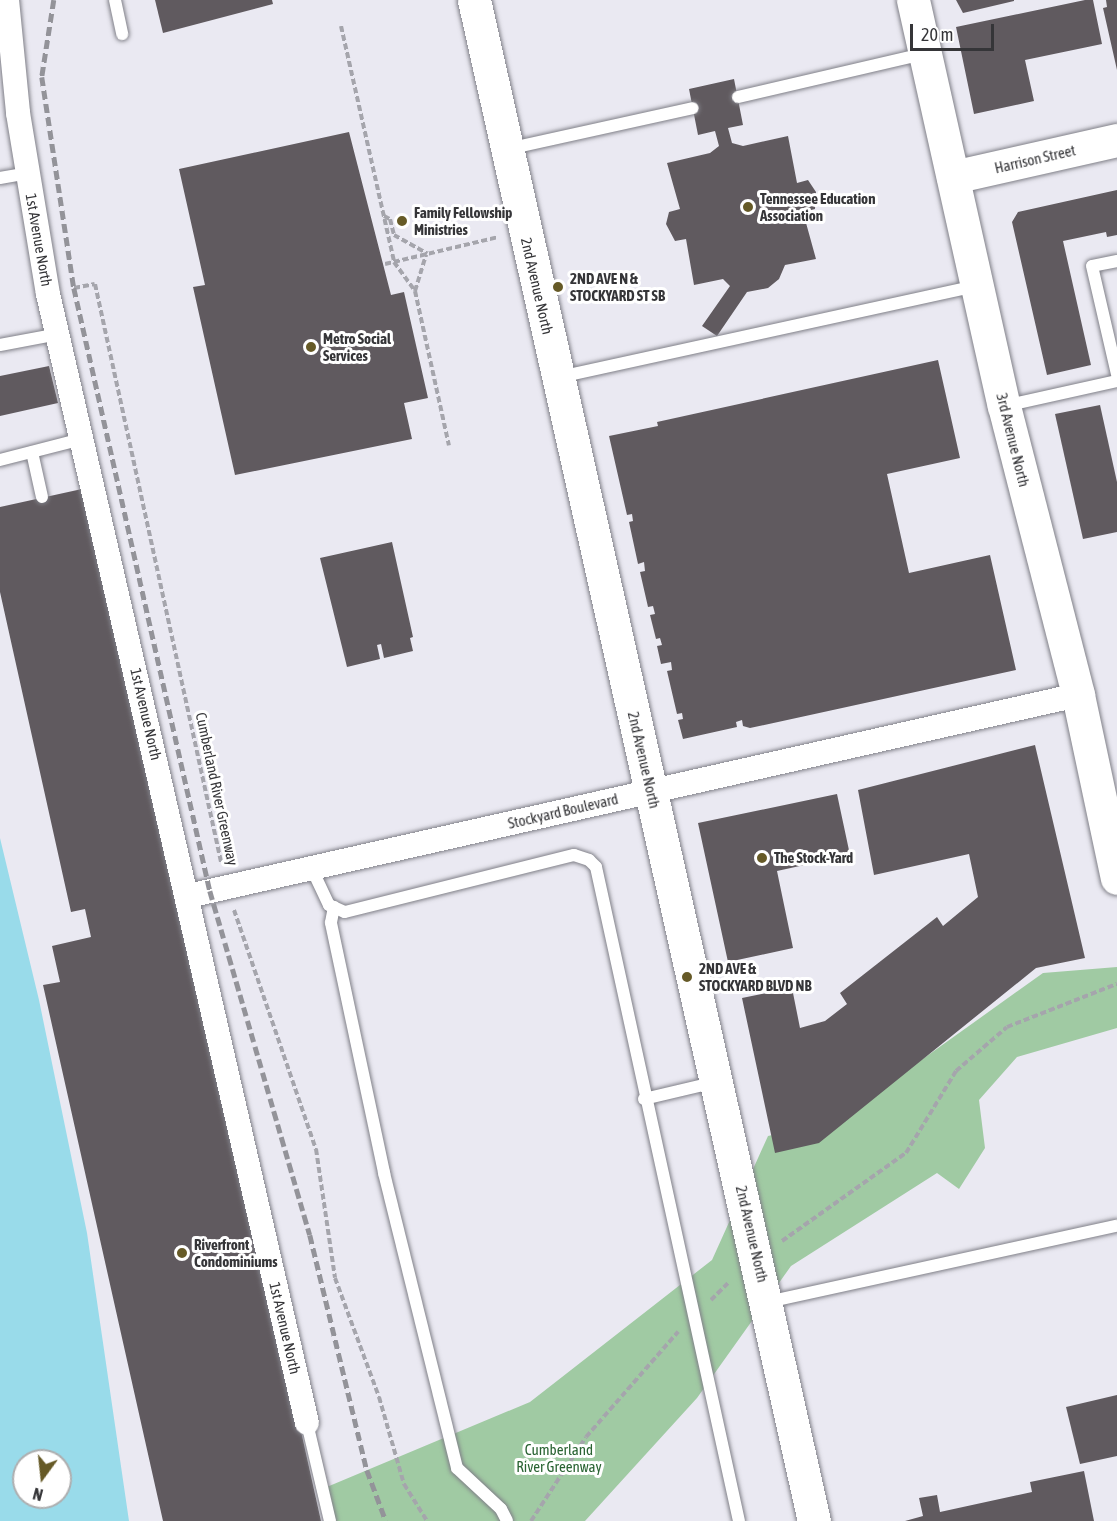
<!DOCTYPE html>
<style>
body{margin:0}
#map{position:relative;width:1117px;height:1521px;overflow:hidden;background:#eae9f2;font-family:"Asap Condensed",sans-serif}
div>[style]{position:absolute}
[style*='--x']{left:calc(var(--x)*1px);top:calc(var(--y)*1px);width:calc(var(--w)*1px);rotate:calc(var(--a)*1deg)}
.green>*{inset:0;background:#a0caa3}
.water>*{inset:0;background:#99dbea}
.building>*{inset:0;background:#605a5f}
.path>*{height:4px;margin-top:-2px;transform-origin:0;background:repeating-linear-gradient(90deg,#a5a5ac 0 6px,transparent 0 9px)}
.roads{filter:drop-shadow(0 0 2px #808088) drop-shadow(0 0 2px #808088)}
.lane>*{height:12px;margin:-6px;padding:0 6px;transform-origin:6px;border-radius:6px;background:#fff}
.street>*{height:24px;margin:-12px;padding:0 12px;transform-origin:12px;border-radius:12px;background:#fff}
.secondary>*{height:33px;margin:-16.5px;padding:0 16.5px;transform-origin:16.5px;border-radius:16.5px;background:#fff}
.rail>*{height:4.5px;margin-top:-2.25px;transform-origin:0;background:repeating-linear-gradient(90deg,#939399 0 9px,transparent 0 13.5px)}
.dots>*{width:16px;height:16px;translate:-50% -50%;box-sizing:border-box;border:3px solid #fff;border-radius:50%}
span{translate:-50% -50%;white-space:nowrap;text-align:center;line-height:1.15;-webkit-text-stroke:6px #fff;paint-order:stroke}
.street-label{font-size:15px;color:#353538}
.poi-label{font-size:15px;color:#353538;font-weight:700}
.left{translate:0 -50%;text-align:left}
.park-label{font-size:15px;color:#296332}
.north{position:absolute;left:12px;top:1449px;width:60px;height:60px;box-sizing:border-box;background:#fff;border:2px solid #aeaeaf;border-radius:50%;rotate:195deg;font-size:16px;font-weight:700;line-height:24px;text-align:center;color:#353538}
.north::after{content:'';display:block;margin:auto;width:21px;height:27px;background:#665a27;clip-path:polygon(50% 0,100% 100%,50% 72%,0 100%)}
.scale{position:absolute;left:910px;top:24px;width:84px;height:27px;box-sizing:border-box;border:3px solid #353538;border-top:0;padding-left:8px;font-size:18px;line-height:21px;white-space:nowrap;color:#353538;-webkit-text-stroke:4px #fff;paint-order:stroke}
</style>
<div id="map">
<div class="green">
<i style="clip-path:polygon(1117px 967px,1117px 1028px,1017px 1057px,979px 1100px,985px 1148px,959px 1189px,937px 1173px,791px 1266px,697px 1398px,585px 1521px,330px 1521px,322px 1489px,530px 1402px,712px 1260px,768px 1136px,836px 1121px,1043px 973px)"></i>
</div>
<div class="water">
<i style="clip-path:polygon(evenodd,0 838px,39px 1000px,87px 1233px,129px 1521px,0 1521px,0 838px,24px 1461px,60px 1461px,60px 1497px,24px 1497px,24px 1461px)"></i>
</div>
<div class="building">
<i style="clip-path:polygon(155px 0,272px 0,273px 4px,163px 33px)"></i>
<i style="clip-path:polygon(956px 0,1014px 0,1014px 1px,963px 13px)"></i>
<i style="clip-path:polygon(1085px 0,1093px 0,1102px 44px,1025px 60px,1034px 101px,974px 114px,956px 27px)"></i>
<i style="clip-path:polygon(1106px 0,1117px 0,1117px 70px,1103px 8px,1107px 7px)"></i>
<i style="clip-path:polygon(734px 79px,743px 125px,728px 128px,732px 143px,743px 146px,788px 136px,797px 183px,808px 180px,816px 192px,815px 209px,803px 212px,816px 259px,785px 265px,779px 279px,768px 288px,747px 292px,717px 336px,702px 326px,730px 286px,723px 279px,694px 285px,686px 239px,675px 241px,666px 224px,669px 212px,680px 209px,667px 163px,710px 153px,719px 146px,715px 131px,698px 135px,689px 89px)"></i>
<i style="clip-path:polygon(349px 132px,391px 295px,404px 292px,428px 398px,404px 403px,412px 439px,235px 475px,193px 287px,205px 285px,179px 169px)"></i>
<i style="clip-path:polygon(1117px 190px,1117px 235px,1107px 237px,1106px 232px,1063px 241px,1091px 365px,1047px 375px,1012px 222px,1018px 212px)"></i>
<i style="clip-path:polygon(938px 360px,960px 458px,887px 474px,909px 573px,990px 555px,1016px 670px,750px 728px,743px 726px,742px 720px,736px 722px,737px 727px,683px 739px,678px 720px,683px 719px,682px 713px,677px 714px,667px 671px,672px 670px,671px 662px,661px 664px,657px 646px,662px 645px,660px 638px,656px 639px,650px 615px,655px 614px,653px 606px,648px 607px,640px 572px,645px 571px,644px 562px,638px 564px,629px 522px,633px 521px,632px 514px,627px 515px,609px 436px,658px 426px,657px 422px)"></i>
<i style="clip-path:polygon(49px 366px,58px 403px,0 416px,0 376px)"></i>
<i style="clip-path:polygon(1100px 405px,1117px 482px,1117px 532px,1083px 539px,1055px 414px)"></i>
<i style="clip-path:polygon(91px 487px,321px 1521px,163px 1521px,43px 985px,60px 982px,52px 946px,91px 937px,85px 909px,71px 912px,0 592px,0 507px)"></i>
<i style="clip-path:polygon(392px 542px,413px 637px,410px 638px,413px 651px,384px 658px,381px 644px,377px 645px,380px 659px,347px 667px,320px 558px)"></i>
<i style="clip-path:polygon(1035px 745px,1085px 958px,1036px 968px,819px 1143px,775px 1153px,742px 998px,792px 988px,800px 1028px,825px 1021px,847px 1004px,840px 993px,937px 917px,943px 926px,978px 897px,969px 854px,874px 875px,858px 790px)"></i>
<i style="clip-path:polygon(837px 794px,850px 855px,777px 871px,793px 948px,728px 962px,698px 823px)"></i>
<i style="clip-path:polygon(1117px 1395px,1117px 1456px,1080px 1464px,1066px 1407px)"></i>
<i style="clip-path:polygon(1084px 1471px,1094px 1521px,905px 1521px,923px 1516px,919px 1498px,937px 1495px,940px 1512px,1032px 1492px,1030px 1482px)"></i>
</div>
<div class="path">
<i style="--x:341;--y:26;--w:242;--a:77.3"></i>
<i style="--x:394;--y:262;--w:36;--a:54"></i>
<i style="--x:415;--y:291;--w:158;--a:77.6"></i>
<i style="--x:384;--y:216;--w:7;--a:27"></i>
<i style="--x:390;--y:219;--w:16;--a:76"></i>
<i style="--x:394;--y:235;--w:38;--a:29"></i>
<i style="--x:385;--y:264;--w:116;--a:-13.4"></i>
<i style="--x:74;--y:288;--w:21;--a:-11"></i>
<i style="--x:95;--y:284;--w:592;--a:77.7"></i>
<i style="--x:415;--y:291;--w:38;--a:-73"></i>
<i style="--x:234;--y:910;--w:253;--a:71.1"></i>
<i style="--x:316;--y:1149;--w:130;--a:81.6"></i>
<i style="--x:335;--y:1278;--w:127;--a:69.7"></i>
<i style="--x:379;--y:1397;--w:91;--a:74"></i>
<i style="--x:404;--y:1484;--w:44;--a:58.1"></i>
<i style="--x:782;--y:1241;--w:152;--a:-35.4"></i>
<i style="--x:906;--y:1153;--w:96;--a:-58.6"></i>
<i style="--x:956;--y:1071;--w:67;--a:-40.8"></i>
<i style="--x:1007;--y:1027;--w:118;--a:-21.4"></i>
<i style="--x:711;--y:1300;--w:25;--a:-45"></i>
<i style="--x:531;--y:1521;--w:100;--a:-56.8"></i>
<i style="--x:586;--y:1437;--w:140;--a:-48.8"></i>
</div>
<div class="roads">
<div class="lane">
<i style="--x:115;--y:0;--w:35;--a:78"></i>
<i style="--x:738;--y:97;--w:190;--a:-13.1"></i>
<i style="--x:507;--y:149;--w:190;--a:-12.4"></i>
<i style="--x:0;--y:178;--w:27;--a:-10"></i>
<i style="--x:1117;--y:261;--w:25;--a:169"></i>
<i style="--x:1092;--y:266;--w:111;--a:77"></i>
<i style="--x:0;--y:345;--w:59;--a:-10.7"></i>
<i style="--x:559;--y:377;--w:426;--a:-12.3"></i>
<i style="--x:1004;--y:406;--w:116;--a:-12.5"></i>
<i style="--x:32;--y:452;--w:46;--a:77.5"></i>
<i style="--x:0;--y:460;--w:85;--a:-14.4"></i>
<i style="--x:311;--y:867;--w:42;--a:64.7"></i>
<i style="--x:329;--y:905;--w:17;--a:24"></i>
<i style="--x:345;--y:912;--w:236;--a:-14"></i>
<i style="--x:574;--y:855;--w:16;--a:18"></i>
<i style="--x:589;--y:860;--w:10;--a:45"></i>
<i style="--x:596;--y:867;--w:669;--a:77.67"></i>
<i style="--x:334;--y:907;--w:16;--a:101"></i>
<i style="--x:331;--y:923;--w:256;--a:78"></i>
<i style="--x:384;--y:1173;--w:304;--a:76.1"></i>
<i style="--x:457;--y:1468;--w:60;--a:43"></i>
<i style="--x:501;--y:1509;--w:13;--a:63"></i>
<i style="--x:644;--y:1099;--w:74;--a:-13.3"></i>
<i style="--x:767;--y:1302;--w:358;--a:-12.3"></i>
<i style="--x:307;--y:1423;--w:101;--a:76.8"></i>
</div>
<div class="street">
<i style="--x:7;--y:0;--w:114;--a:84.4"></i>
<i style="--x:18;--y:113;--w:183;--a:80.6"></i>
<i style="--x:48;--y:294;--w:1158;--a:77.08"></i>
<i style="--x:188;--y:896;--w:912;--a:-12.73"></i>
</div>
<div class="secondary">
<i style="--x:474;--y:0;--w:1559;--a:77.4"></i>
<i style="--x:913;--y:0;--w:416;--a:77.4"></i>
<i style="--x:1004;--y:406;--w:298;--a:75.6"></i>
<i style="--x:1078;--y:695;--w:187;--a:78"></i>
<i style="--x:953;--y:177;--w:168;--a:-12.7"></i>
</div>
</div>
<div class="rail">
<i style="--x:54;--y:0;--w:78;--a:98.9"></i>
<i style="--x:42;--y:77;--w:213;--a:81.4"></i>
<i style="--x:74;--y:288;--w:618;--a:77.29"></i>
<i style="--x:210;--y:891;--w:358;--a:73.8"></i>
<i style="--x:310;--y:1235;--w:242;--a:76.4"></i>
<i style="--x:367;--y:1470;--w:54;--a:69.6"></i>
</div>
<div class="dots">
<i style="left:748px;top:207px;background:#665a27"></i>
<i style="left:402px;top:221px;background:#665a27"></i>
<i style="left:558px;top:287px;background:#665a27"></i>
<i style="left:311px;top:347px;background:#665a27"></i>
<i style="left:762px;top:858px;background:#665a27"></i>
<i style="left:687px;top:977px;background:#665a27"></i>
<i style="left:182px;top:1253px;background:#665a27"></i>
</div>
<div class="street-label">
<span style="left:1035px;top:159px;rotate:-13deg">Harrison Street</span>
<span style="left:39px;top:240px;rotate:80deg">1st Avenue North</span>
<span style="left:537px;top:286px;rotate:77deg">2nd Avenue North</span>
<span style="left:1013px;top:440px;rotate:76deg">3rd Avenue North</span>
<span style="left:146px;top:714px;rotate:77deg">1st Avenue North</span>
<span style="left:644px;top:760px;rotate:77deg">2nd Avenue North</span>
<span style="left:217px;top:789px;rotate:78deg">Cumberland River Greenway</span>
<span style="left:563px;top:811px;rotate:-13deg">Stockyard Boulevard</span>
<span style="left:752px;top:1234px;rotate:77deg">2nd Avenue North</span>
<span style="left:285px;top:1328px;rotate:77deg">1st Avenue North</span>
</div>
<div class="poi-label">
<span class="left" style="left:760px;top:207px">Tennessee Education<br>Association</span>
<span class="left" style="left:414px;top:221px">Family Fellowship<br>Ministries</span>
<span class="left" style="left:570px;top:287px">2ND AVE N &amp;<br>STOCKYARD ST SB</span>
<span class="left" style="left:323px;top:347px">Metro Social<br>Services</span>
<span class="left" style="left:774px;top:858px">The Stock-Yard</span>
<span class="left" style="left:699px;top:977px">2ND AVE &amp;<br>STOCKYARD BLVD NB</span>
<span class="left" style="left:194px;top:1253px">Riverfront<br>Condominiums</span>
</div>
<div class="park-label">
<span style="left:559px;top:1458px">Cumberland<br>River Greenway</span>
</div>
<div class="north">N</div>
<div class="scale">20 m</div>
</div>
